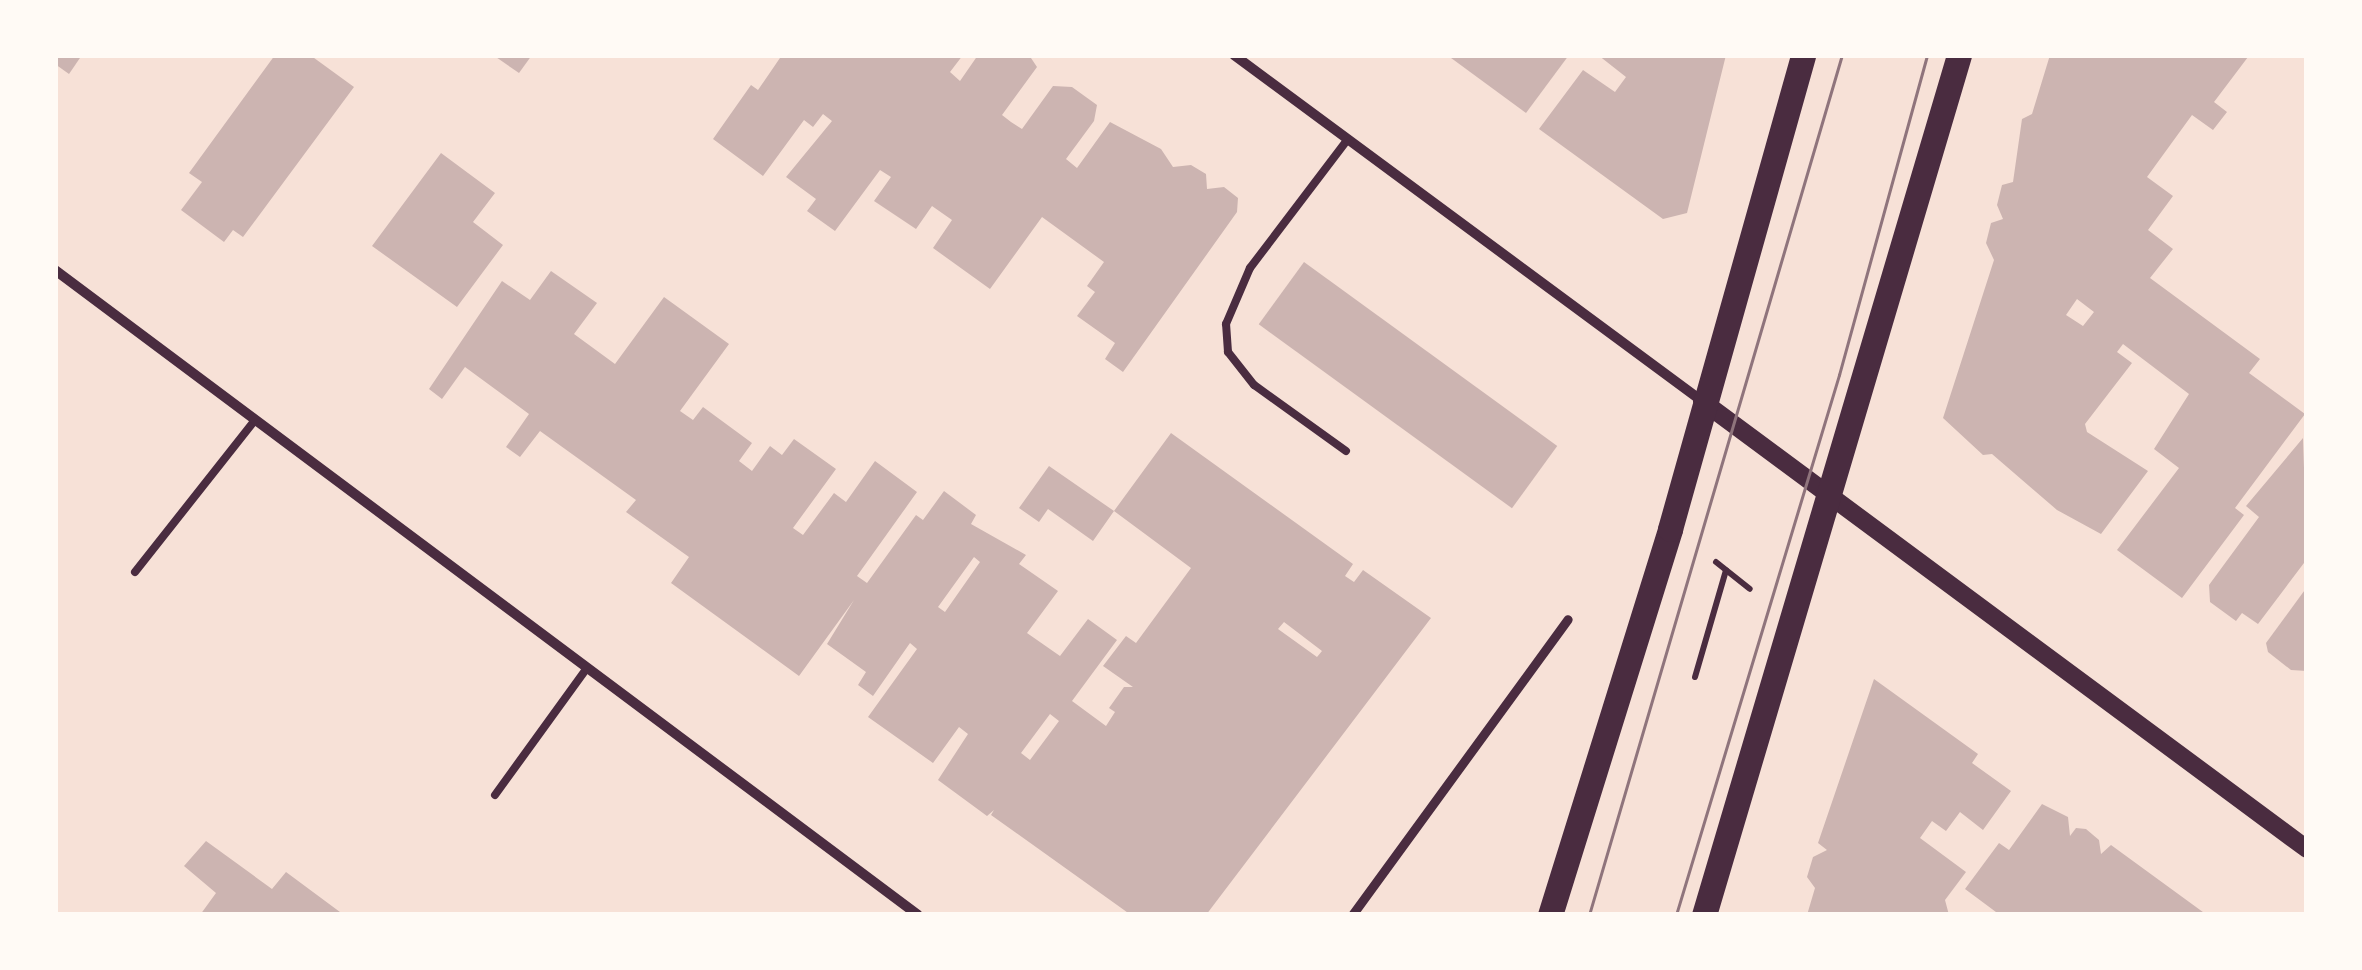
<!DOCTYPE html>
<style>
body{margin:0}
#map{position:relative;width:2362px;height:970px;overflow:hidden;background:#f7e1d7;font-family:Commissioner,sans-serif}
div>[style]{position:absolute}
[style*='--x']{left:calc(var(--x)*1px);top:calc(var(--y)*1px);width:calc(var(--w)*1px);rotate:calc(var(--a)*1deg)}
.building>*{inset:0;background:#ccb4b1;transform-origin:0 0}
.path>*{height:6px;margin:-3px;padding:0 3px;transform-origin:3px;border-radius:3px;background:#4a2c40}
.service>*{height:8px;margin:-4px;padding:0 4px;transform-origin:4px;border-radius:4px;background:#4a2c40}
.pedestrian>*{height:9px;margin:-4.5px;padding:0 4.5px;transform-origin:4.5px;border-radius:4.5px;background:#4a2c40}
.minor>*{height:10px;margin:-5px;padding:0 5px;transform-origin:5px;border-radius:5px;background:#4a2c40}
.tertiary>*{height:18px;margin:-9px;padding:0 9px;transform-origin:9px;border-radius:9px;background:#4a2c40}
.primary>*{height:25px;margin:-12.5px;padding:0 12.5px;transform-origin:12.5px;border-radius:12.5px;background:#4a2c40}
.tram>*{height:2.5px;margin:-1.25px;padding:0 1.25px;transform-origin:1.25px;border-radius:1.25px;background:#8f747c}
span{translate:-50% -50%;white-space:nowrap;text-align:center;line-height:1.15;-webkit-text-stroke:8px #fffaf5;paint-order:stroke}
.frame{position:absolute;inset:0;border:58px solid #fffaf5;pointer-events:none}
</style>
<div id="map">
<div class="building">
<i style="clip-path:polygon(55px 55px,82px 55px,69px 74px,55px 64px)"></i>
<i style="clip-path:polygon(275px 55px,310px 55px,354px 87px,243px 237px,233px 230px,224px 242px,181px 210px,202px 182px,189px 173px)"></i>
<i style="clip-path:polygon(493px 55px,532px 55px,519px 73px)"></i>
<i style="clip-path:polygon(782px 55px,963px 55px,950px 72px,960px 81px,978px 55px,1029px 55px,1037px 67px,1002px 115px,1011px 122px,1022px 129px,1053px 86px,1072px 87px,1097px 105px,1094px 121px,1066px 159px,1077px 168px,1110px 122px,1161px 149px,1173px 167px,1191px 165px,1206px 174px,1207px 189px,1224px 187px,1238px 198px,1237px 212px,1123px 372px,1105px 359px,1115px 343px,1077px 316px,1095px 292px,1087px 286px,1104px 262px,1042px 217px,990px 289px,933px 248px,952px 220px,932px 206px,916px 229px,874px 201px,891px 177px,880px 170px,835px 231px,807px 211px,816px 199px,786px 177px,832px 121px,823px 114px,813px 127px,804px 120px,763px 176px,713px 139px,751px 85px,758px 90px)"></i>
<i style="clip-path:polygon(1447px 55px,1569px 55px,1526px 113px)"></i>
<i style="clip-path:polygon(1598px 55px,1726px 55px,1687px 213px,1663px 219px,1539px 129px,1583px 70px,1615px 92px,1626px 77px)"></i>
<i style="clip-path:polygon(evenodd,2050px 55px,2248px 57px,2214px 102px,2227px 112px,2213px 130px,2192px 115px,2147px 177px,2173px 196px,2148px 230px,2173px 249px,2150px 278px,2260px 359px,2249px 373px,2305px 414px,2235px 508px,2244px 515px,2182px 598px,2117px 550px,2179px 468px,2154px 449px,2189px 394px,2123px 344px,2117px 352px,2132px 363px,2085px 424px,2087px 432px,2148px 471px,2101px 534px,2057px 510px,1992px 454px,1983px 455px,1943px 418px,1994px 260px,1986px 243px,1991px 223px,2003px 219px,1997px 205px,2002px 185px,2013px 182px,2022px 119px,2032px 114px,2050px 55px,2077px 299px,2094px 312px,2083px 326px,2066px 315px,2077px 299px)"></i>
<i style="clip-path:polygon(441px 153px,495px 193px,473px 222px,503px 245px,457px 307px,372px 246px)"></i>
<i style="left:1304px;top:262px;width:313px;height:77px;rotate:36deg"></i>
<i style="clip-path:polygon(evenodd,551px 271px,597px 303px,574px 334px,615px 364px,664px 297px,729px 344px,680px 411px,693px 420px,703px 407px,752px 443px,739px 461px,752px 471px,770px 446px,782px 455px,794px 439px,836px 469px,793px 528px,803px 535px,834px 493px,846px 502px,875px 461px,917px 492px,857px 576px,867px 583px,916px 515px,923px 520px,944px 491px,976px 515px,971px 524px,1026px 555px,1019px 564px,1058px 591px,1027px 633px,1060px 656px,1088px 619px,1117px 640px,1072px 701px,1106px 726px,1115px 712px,1109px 708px,1124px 687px,1133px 687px,1103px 666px,1126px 636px,1136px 643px,1191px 568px,1114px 511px,1171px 433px,1353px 564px,1345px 576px,1354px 582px,1363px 570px,1431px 618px,1206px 915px,1131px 915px,991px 815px,994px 810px,987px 816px,938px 780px,968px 734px,959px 727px,933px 763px,868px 717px,917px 649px,910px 643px,873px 696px,858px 685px,866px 672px,827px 644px,854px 600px,799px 676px,671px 583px,689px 557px,626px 512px,636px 500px,540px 431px,520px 457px,506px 447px,529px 414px,465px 367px,442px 399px,429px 389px,502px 281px,530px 300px,551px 271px,974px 557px,980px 562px,945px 612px,938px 607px,974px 557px,551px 271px,1284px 622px,1322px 651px,1317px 657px,1278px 629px,1284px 622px,551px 271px,1050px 714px,1059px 721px,1030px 760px,1021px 753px,1050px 714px)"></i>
<i style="clip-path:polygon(2303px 438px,2307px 559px,2258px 624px,2242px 613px,2236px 621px,2210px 602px,2209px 585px,2259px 517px,2246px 506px)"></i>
<i style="clip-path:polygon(1049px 466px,1114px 511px,1093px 541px,1048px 509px,1039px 522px,1019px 508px)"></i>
<i style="clip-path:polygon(2307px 587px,2307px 671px,2291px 670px,2268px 652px,2266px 643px)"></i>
<i style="clip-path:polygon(1874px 679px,1978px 754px,1972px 763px,2011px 791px,1983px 830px,1960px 812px,1946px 831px,1932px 821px,1920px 838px,1966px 872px,1945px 900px,1949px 915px,1807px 915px,1815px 888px,1807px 877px,1813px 857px,1827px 850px,1818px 843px)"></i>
<i style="clip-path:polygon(2042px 804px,2068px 817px,2070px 836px,2076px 828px,2086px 829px,2099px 840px,2101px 854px,2111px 845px,2207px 915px,2000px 915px,1965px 889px,1999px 843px,2009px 850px)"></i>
<i style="clip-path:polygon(206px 841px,272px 889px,286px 872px,344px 915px,200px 915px,216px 893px,184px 866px)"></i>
</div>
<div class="path">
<i style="--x:1716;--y:562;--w:43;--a:38.5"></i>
<i style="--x:1695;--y:677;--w:111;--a:-73.8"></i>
</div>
<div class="service">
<i style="--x:1346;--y:451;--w:113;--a:-144.3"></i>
<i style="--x:1254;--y:385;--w:42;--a:-128.2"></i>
<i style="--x:1228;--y:352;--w:28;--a:-94"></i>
<i style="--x:1226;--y:324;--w:61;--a:-66.8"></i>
<i style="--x:1250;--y:268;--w:162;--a:-52.8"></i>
<i style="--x:135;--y:572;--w:194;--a:-51.7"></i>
<i style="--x:495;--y:795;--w:157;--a:-54.1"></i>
</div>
<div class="pedestrian">
<i style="--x:1352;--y:915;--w:366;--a:-53.9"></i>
</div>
<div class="minor">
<i style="--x:1234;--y:55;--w:582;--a:36.48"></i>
<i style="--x:55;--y:270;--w:1077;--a:36.77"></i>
</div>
<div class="tertiary">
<i style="--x:1702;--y:401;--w:753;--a:36.52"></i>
</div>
<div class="primary">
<i style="--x:1550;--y:915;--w:404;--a:-72.7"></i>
<i style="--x:1670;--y:529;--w:492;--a:-74.3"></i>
<i style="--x:1704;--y:915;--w:897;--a:-73.48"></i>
</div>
<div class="tram">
<i style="--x:1589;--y:915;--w:896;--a:-73.61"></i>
<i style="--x:1676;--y:915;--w:564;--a:-73.2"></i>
<i style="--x:1839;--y:375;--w:332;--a:-74.6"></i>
</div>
<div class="frame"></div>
</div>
